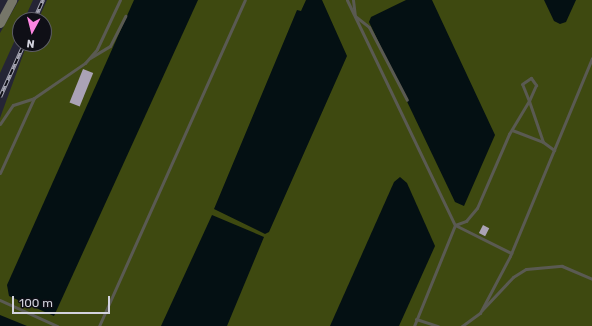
<!DOCTYPE html>
<style>
body{margin:0}
#map{position:relative;width:592px;height:326px;overflow:hidden;background:#252535;font-family:Rubik,sans-serif}
div>[style]{position:absolute}
[style*='--x']{left:calc(var(--x)*1px);top:calc(var(--y)*1px);width:calc(var(--w)*1px);rotate:calc(var(--a)*1deg)}
.green>*{inset:0;background:#3e4910}
.water>*{inset:0;background:#041013}
.building>*{inset:0;background:#aaa2b5;transform-origin:0 0}
.service>*{height:3px;margin:-1.5px;padding:0 1.5px;transform-origin:1.5px;border-radius:1.5px;background:#5a5a52}
.secondary>*{height:9px;margin:-4.5px;padding:0 4.5px;transform-origin:4.5px;border-radius:4.5px;background:#767669}
.rail>*{height:3.5px;margin-top:-1.75px;transform-origin:0;background:repeating-linear-gradient(90deg,#0f0f16 0 6px,#a6a6b3 0 12px);box-sizing:border-box;border-block:1px solid #a6a6b3}
span{translate:-50% -50%;white-space:nowrap;text-align:center;line-height:1.15;-webkit-text-stroke:4px #0f0f16;paint-order:stroke}
.north{position:absolute;left:12px;top:12px;width:40px;height:40px;box-sizing:border-box;background:#0f0f16;border:1px solid #5d5d66;border-radius:50%;rotate:187deg;font-size:11px;font-weight:700;line-height:16px;text-align:center;color:#d2d2dd}
.north::after{content:'';display:block;margin:auto;width:14px;height:18px;background:#fd86e1;clip-path:polygon(50% 0,100% 100%,50% 72%,0 100%)}
.scale{position:absolute;left:12px;top:296px;width:98px;height:18px;box-sizing:border-box;border:2px solid #d2d2dd;border-top:0;padding-left:5px;font-size:12px;line-height:14px;white-space:nowrap;color:#d2d2dd;-webkit-text-stroke:3px #0f0f16;paint-order:stroke}
</style>
<div id="map">
<div class="green">
<i style="clip-path:polygon(19px 0,33px 0,24px 20px,20px 20px,20px 29px,0 73px,0 33px)"></i>
<i style="clip-path:polygon(47px 0,592px 0,592px 326px,0 326px,0 118px,27px 44px,44px 44px,44px 20px,38px 20px)"></i>
</div>
<div class="water">
<i style="clip-path:polygon(134px 0,198px 0,54px 316px,9px 296px,7px 285px)"></i>
<i style="clip-path:polygon(306px 0,322px 0,347px 56px,269px 232px,265px 234px,214px 209px,297px 10px,301px 11px)"></i>
<i style="clip-path:polygon(406px 0,432px 0,495px 135px,464px 206px,455px 202px,369px 22px,371px 17px)"></i>
<i style="clip-path:polygon(544px 0,576px 0,566px 22px,560px 24px,554px 21px)"></i>
<i style="clip-path:polygon(400px 177px,407px 183px,435px 246px,399px 326px,330px 326px,394px 182px)"></i>
<i style="clip-path:polygon(212px 215px,264px 237px,227px 326px,161px 326px)"></i>
<i style="clip-path:polygon(0 315px,27px 326px,0 326px)"></i>
</div>
<div class="building">
<i style="left:83px;top:69px;width:11px;height:36px;rotate:22deg"></i>
<i style="left:483px;top:225px;width:7px;height:9px;rotate:27deg"></i>
</div>
<div class="service">
<i style="--x:347;--y:0;--w:250;--a:64.4"></i>
<i style="--x:455;--y:225;--w:109;--a:112.1"></i>
<i style="--x:353;--y:0;--w:16;--a:83"></i>
<i style="--x:355;--y:16;--w:18;--a:38"></i>
<i style="--x:369;--y:27;--w:82;--a:62.5"></i>
<i style="--x:90;--y:58;--w:23;--a:-31"></i>
<i style="--x:110;--y:46;--w:34;--a:-63"></i>
<i style="--x:531;--y:78;--w:9;--a:54"></i>
<i style="--x:536;--y:85;--w:17;--a:114"></i>
<i style="--x:529;--y:101;--w:18;--a:-112"></i>
<i style="--x:522;--y:84;--w:11;--a:-34"></i>
<i style="--x:529;--y:101;--w:43;--a:71.1"></i>
<i style="--x:543;--y:142;--w:14;--a:36"></i>
<i style="--x:0;--y:124;--w:23;--a:-56"></i>
<i style="--x:13;--y:105;--w:22;--a:-18"></i>
<i style="--x:512;--y:130;--w:33;--a:21"></i>
<i style="--x:0;--y:173;--w:82;--a:-65.6"></i>
<i style="--x:34;--y:98;--w:62;--a:-34.5"></i>
<i style="--x:85;--y:63;--w:18;--a:-49"></i>
<i style="--x:97;--y:49;--w:54;--a:-64.9"></i>
<i style="--x:455;--y:225;--w:12;--a:-20"></i>
<i style="--x:466;--y:221;--w:17;--a:-50"></i>
<i style="--x:477;--y:208;--w:81;--a:-66.6"></i>
<i style="--x:509;--y:134;--w:39;--a:-59"></i>
<i style="--x:455;--y:225;--w:63;--a:26.6"></i>
<i style="--x:0;--y:300;--w:63;--a:24.5"></i>
<i style="--x:482;--y:310;--w:45;--a:-46.8"></i>
<i style="--x:513;--y:277;--w:15;--a:-32"></i>
<i style="--x:526;--y:269;--w:36;--a:-5"></i>
<i style="--x:562;--y:266;--w:33;--a:23"></i>
<i style="--x:416;--y:319;--w:23;--a:18"></i>
<i style="--x:99;--y:326;--w:357;--a:-65.9"></i>
<i style="--x:462;--y:326;--w:22;--a:-36"></i>
<i style="--x:480;--y:313;--w:64;--a:-62.2"></i>
<i style="--x:510;--y:256;--w:214;--a:-67.5"></i>
</div>
<div class="secondary">
<i style="--x:0;--y:23;--w:26;--a:-62"></i>
</div>
<div class="rail">
<i style="--x:34;--y:20;--w:22;--a:-66"></i>
<i style="--x:0;--y:97;--w:58;--a:-65.6"></i>
</div>
<div class="north">N</div>
<div class="scale">100 m</div>
</div>
